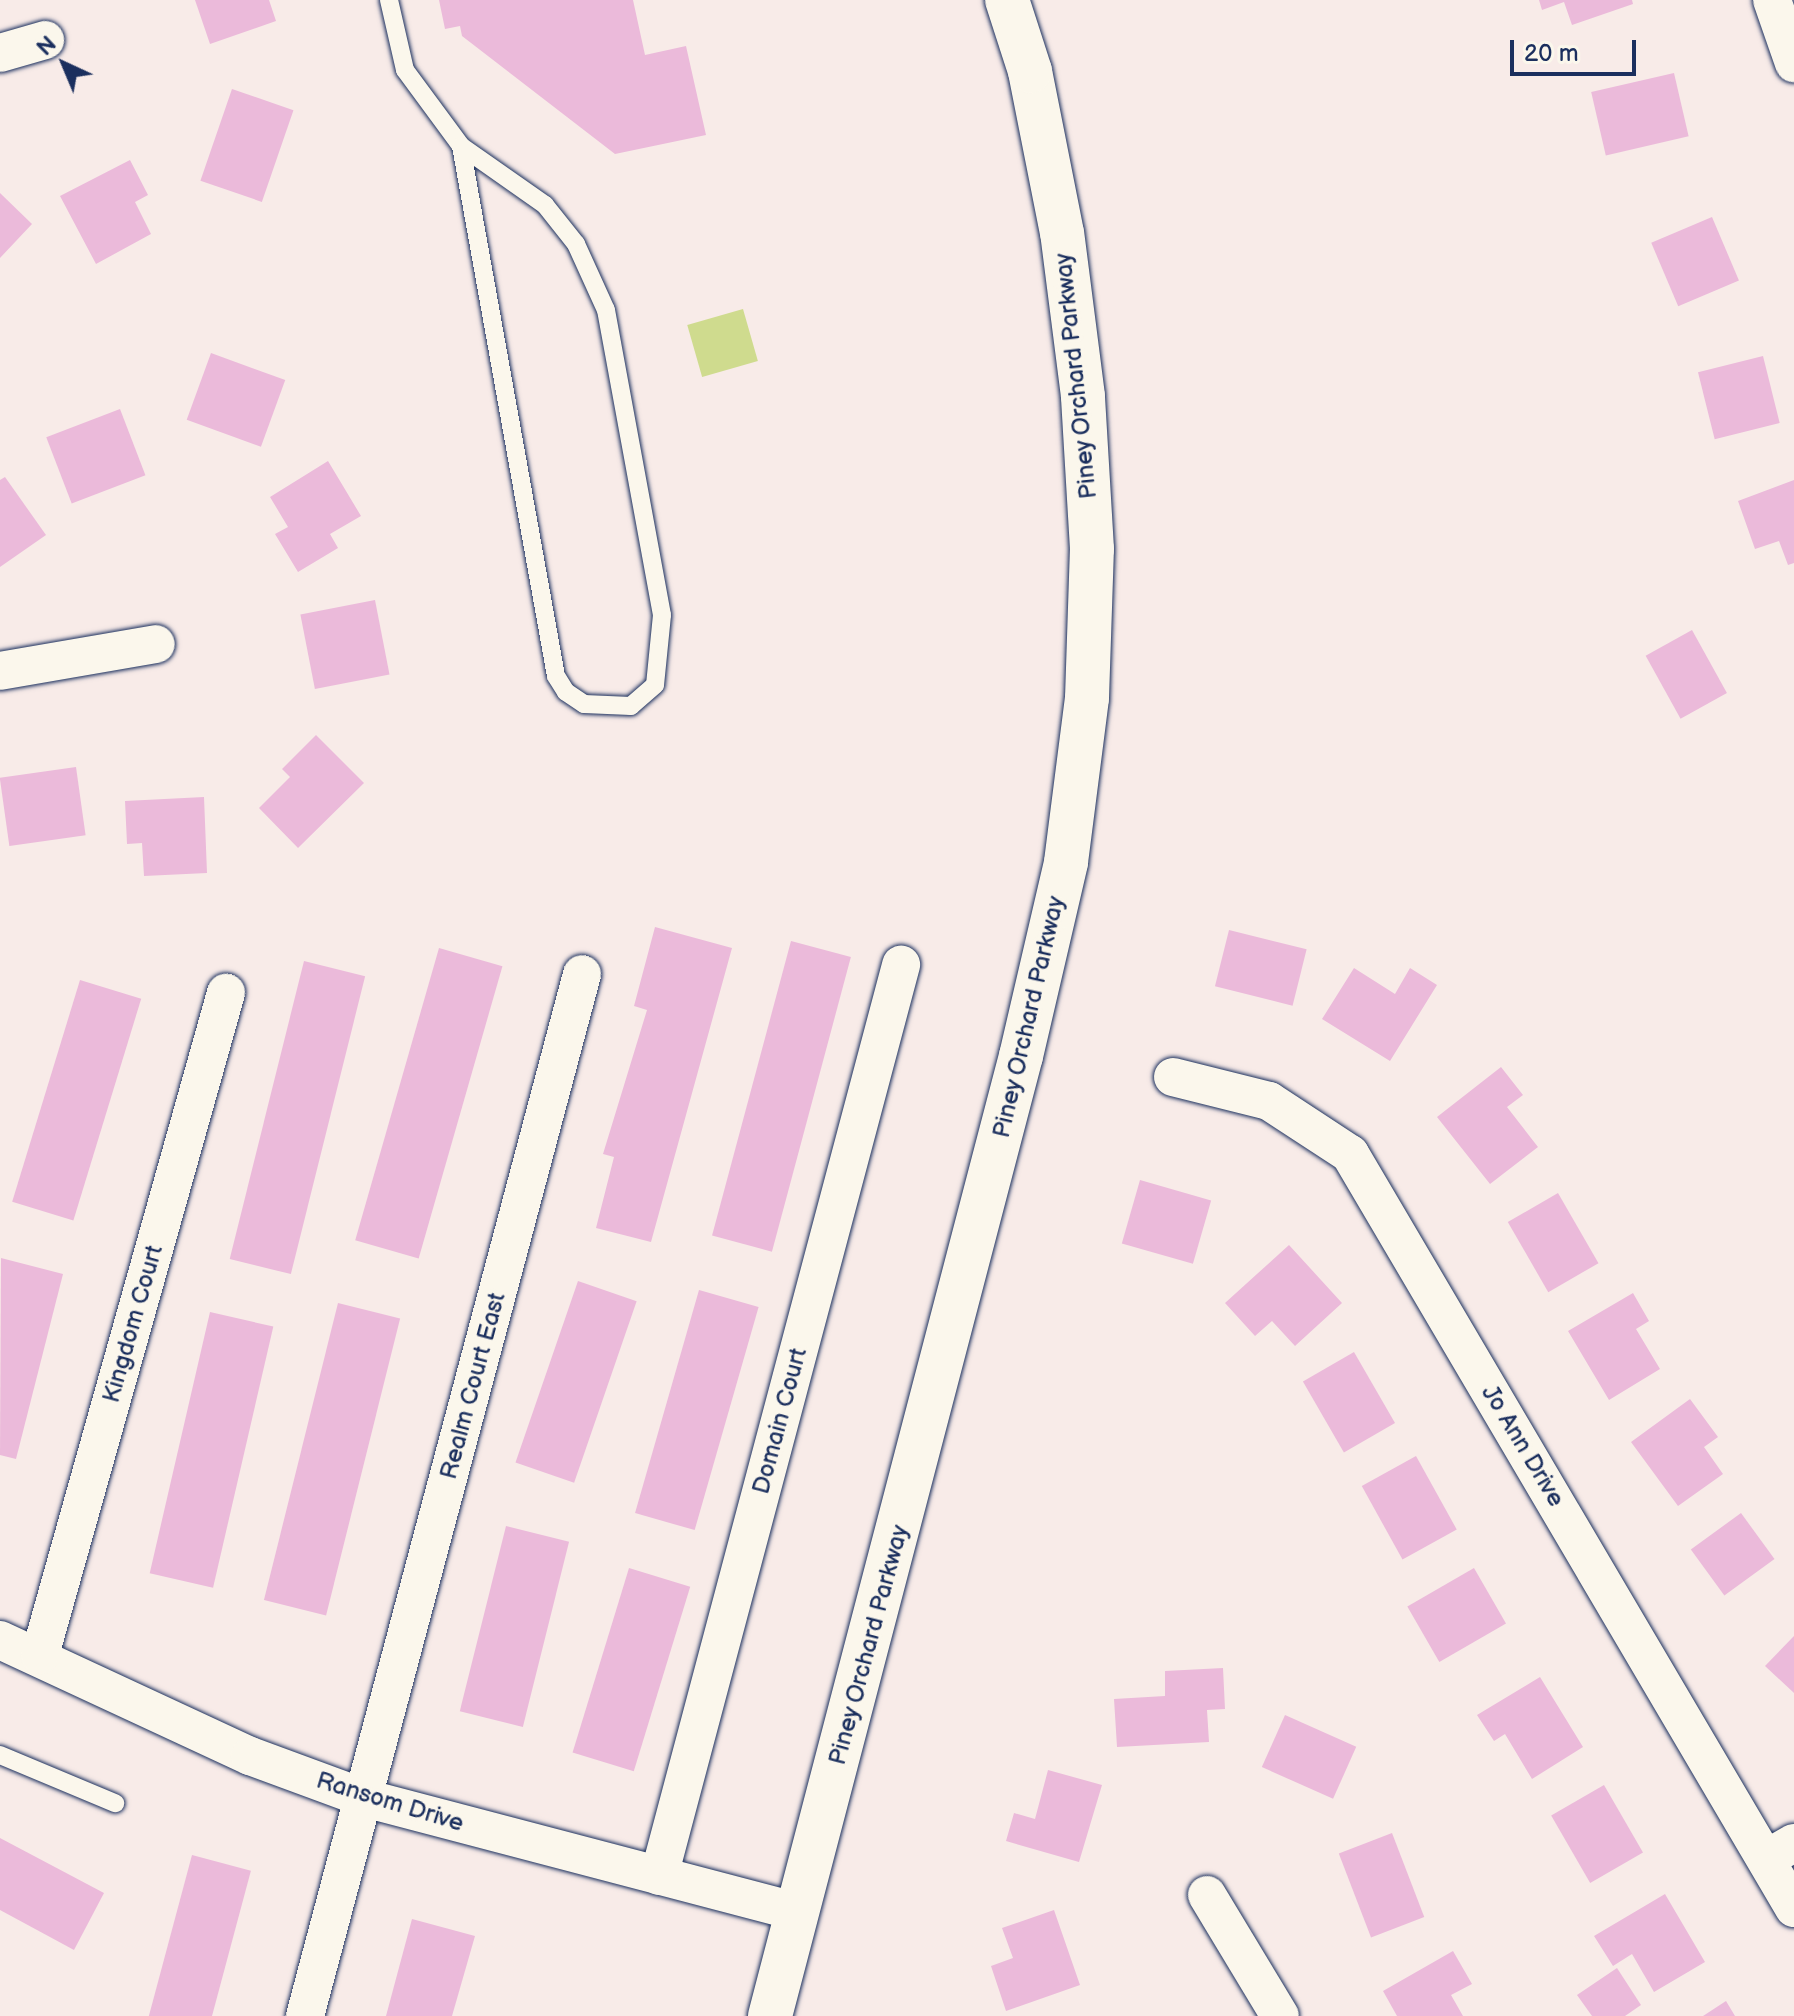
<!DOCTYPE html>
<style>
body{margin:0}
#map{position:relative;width:1794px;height:2016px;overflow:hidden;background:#f8ebe8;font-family:"Balsamiq Sans",sans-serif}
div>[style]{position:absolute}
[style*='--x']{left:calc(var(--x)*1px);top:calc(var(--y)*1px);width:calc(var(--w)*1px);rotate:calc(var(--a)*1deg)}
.green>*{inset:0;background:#cfdb8e;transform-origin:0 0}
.building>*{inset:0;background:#ebbada;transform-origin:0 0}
.roads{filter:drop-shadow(0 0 2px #1b2f5e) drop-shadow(0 0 2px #1b2f5e)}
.service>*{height:18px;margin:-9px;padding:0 9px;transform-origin:9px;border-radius:9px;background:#fbf7ec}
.minor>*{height:38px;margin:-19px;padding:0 19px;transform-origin:19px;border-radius:19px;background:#fbf7ec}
.secondary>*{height:44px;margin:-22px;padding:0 22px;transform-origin:22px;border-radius:22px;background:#fbf7ec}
span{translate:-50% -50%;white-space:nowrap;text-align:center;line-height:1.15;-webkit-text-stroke:7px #fbf7ec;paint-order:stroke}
.street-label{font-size:24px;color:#1b2f5e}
.north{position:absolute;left:24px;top:24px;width:80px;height:80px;-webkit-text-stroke:6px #fbf7ec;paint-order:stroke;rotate:316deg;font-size:22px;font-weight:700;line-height:32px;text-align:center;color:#1b2f5e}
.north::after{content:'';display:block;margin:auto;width:28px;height:36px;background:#1b2f5e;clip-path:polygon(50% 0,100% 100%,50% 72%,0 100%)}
.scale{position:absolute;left:1510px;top:40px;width:126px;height:36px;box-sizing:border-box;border:4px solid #1b2f5e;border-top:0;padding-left:10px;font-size:24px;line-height:28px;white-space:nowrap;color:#1b2f5e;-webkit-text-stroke:6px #fbf7ec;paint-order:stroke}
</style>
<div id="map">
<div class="green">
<i style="left:743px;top:309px;width:54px;height:58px;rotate:74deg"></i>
</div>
<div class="building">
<i style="clip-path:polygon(195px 0,269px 0,276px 21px,210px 44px)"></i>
<i style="clip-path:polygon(439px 0,633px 0,645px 55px,686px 46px,706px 135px,615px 154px,462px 36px,460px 26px,445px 29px)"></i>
<i style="clip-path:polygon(1539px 0,1632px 0,1633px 4px,1572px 25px,1564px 2px,1542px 10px)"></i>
<i style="left:1674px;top:73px;width:65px;height:85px;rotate:77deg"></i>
<i style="left:232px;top:89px;width:65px;height:97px;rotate:19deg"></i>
<i style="clip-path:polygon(130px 160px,148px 195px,135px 202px,151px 234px,96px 264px,60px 196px)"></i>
<i style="clip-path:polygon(0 193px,32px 224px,0 258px)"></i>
<i style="left:1712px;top:217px;width:69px;height:66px;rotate:67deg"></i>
<i style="left:211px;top:353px;width:79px;height:71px;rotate:20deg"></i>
<i style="left:1763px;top:356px;width:69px;height:67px;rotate:76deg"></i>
<i style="left:120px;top:409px;width:71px;height:79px;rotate:69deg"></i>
<i style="clip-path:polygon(328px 461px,361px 516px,330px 534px,338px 548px,298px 572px,275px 534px,288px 527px,270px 497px)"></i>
<i style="clip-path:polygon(5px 477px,46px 535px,0 567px,0 480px)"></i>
<i style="clip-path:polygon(1794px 480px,1794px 563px,1788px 565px,1779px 541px,1755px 549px,1738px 501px)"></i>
<i style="left:375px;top:600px;width:76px;height:76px;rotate:79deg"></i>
<i style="left:1692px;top:630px;width:72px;height:53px;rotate:61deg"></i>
<i style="clip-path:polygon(316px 735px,364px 783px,298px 848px,259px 808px,290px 777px,282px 769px)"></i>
<i style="left:76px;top:767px;width:69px;height:77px;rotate:82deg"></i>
<i style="clip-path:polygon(204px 797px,207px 873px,144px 876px,142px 843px,127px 844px,125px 801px)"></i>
<i style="clip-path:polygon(655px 927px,732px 948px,651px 1242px,596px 1228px,614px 1157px,603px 1154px,647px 1010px,634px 1006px)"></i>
<i style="left:1229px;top:930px;width:80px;height:58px;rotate:14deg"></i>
<i style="left:791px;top:941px;width:62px;height:305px;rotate:15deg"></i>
<i style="left:439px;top:948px;width:66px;height:304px;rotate:16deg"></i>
<i style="left:304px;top:961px;width:63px;height:307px;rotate:14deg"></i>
<i style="clip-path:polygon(1354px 968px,1395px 994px,1410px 968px,1437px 985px,1390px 1061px,1322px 1019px)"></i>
<i style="left:80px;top:980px;width:64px;height:232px;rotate:17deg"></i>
<i style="clip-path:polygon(1501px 1067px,1523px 1095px,1507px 1107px,1538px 1147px,1490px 1184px,1437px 1117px)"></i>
<i style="left:1140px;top:1180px;width:74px;height:66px;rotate:16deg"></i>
<i style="left:1558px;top:1193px;width:81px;height:58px;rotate:60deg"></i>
<i style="clip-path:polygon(1289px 1245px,1342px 1303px,1295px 1346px,1272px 1321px,1255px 1336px,1225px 1303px)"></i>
<i style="clip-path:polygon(1px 1258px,63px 1274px,16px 1459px,0 1455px)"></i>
<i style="left:578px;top:1281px;width:62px;height:192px;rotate:19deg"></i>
<i style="left:699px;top:1290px;width:62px;height:232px;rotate:16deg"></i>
<i style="clip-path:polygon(1633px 1293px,1649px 1321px,1636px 1329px,1660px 1369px,1609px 1400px,1568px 1331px)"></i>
<i style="left:338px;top:1303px;width:64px;height:306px;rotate:14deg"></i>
<i style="left:210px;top:1312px;width:65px;height:268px;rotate:13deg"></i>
<i style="left:1354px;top:1352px;width:82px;height:59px;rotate:60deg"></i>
<i style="clip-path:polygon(1690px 1399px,1718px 1437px,1704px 1447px,1723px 1474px,1678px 1506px,1631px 1442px)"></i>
<i style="left:1416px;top:1456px;width:84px;height:62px;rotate:61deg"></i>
<i style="left:1741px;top:1513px;width:57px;height:62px;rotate:54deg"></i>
<i style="left:506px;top:1526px;width:65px;height:191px;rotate:14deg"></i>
<i style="left:629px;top:1568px;width:64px;height:193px;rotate:17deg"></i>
<i style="left:1474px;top:1568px;width:64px;height:77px;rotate:60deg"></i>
<i style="clip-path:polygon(1794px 1636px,1794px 1693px,1765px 1666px)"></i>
<i style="clip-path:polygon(1223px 1668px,1225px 1709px,1207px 1710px,1209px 1742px,1117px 1747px,1114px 1699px,1165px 1696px,1165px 1671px)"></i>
<i style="clip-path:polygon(1540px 1677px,1583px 1747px,1532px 1779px,1505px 1734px,1494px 1741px,1477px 1715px)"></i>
<i style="left:1285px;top:1715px;width:78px;height:57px;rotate:24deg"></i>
<i style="clip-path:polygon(1048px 1770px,1102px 1785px,1079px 1862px,1006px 1841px,1014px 1813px,1035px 1819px)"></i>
<i style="left:1604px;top:1785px;width:78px;height:61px;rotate:60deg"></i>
<i style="left:1392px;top:1833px;width:90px;height:57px;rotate:69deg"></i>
<i style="clip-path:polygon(0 1838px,104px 1893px,74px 1950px,0 1910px)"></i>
<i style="left:192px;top:1855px;width:61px;height:167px;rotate:15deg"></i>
<i style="clip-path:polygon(1665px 1894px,1705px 1962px,1654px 1992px,1632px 1954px,1613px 1966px,1594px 1936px)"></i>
<i style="clip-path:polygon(1054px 1910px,1080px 1985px,1006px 2011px,991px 1966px,1013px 1958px,1002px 1928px)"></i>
<i style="clip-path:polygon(412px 1919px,475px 1936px,452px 2016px,386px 2016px)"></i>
<i style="clip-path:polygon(1453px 1951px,1472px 1984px,1451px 1995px,1463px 2016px,1397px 2016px,1383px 1991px)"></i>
<i style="clip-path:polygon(1617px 1968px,1641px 2005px,1625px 2016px,1592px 2016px,1577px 1995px)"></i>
<i style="clip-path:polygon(1726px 2001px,1735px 2016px,1703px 2016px)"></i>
</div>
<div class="roads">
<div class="service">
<i style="--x:389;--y:0;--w:72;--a:77.1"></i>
<i style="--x:405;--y:70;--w:94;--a:53.6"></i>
<i style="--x:461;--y:146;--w:103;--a:35.1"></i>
<i style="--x:545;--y:205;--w:50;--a:51.5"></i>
<i style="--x:576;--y:244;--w:72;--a:65.6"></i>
<i style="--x:606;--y:310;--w:310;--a:79.6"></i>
<i style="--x:662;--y:615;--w:70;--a:95.7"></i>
<i style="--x:655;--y:685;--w:32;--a:139"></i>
<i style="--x:631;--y:706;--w:47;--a:-177.6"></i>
<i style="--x:584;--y:704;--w:22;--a:-146"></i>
<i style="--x:566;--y:692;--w:19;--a:-122"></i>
<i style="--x:556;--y:676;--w:538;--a:-100.16"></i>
<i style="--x:0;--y:1755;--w:125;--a:22.7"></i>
</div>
<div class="minor">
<i style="--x:1772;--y:0;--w:67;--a:70.8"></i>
<i style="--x:0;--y:53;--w:47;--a:-16.1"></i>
<i style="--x:0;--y:671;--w:158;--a:-9.8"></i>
<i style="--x:1173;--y:1077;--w:99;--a:14"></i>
<i style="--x:1269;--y:1101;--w:97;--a:33.2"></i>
<i style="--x:1350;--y:1154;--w:875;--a:59.51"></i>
<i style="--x:0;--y:1640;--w:276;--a:24.9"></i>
<i style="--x:250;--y:1756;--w:121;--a:20.2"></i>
<i style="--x:364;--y:1798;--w:449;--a:14.7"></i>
<i style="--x:40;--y:1655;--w:688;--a:-74.31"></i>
<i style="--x:1766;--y:1859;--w:32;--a:-30"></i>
<i style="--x:659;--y:1876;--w:943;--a:-75.12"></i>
<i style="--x:1207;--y:1895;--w:141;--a:58.9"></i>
<i style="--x:305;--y:2016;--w:1078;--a:-75.11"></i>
</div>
<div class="secondary">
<i style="--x:770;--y:2016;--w:992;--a:-75.35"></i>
<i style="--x:1021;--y:1056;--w:199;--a:-76.9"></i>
<i style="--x:1066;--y:862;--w:165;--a:-82.7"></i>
<i style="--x:1087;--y:698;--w:149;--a:-88.1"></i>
<i style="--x:1092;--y:549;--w:153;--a:-93.4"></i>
<i style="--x:1083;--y:396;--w:164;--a:-97.3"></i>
<i style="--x:1062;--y:233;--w:165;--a:-101.2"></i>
<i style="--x:1030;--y:71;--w:75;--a:-107.9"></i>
</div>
</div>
<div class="street-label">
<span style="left:1076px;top:376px;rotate:-96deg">Piney Orchard Parkway</span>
<span style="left:1029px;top:1017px;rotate:-77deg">Piney Orchard Parkway</span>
<span style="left:133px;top:1324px;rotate:-74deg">Kingdom Court</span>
<span style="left:473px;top:1386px;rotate:-75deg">Realm Court East</span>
<span style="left:780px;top:1421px;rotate:-75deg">Domain Court</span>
<span style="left:1523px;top:1446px;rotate:59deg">Jo Ann Drive</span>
<span style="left:869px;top:1645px;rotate:-75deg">Piney Orchard Parkway</span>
<span style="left:390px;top:1802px;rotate:17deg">Ransom Drive</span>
</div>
<div class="north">N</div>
<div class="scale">20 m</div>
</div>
